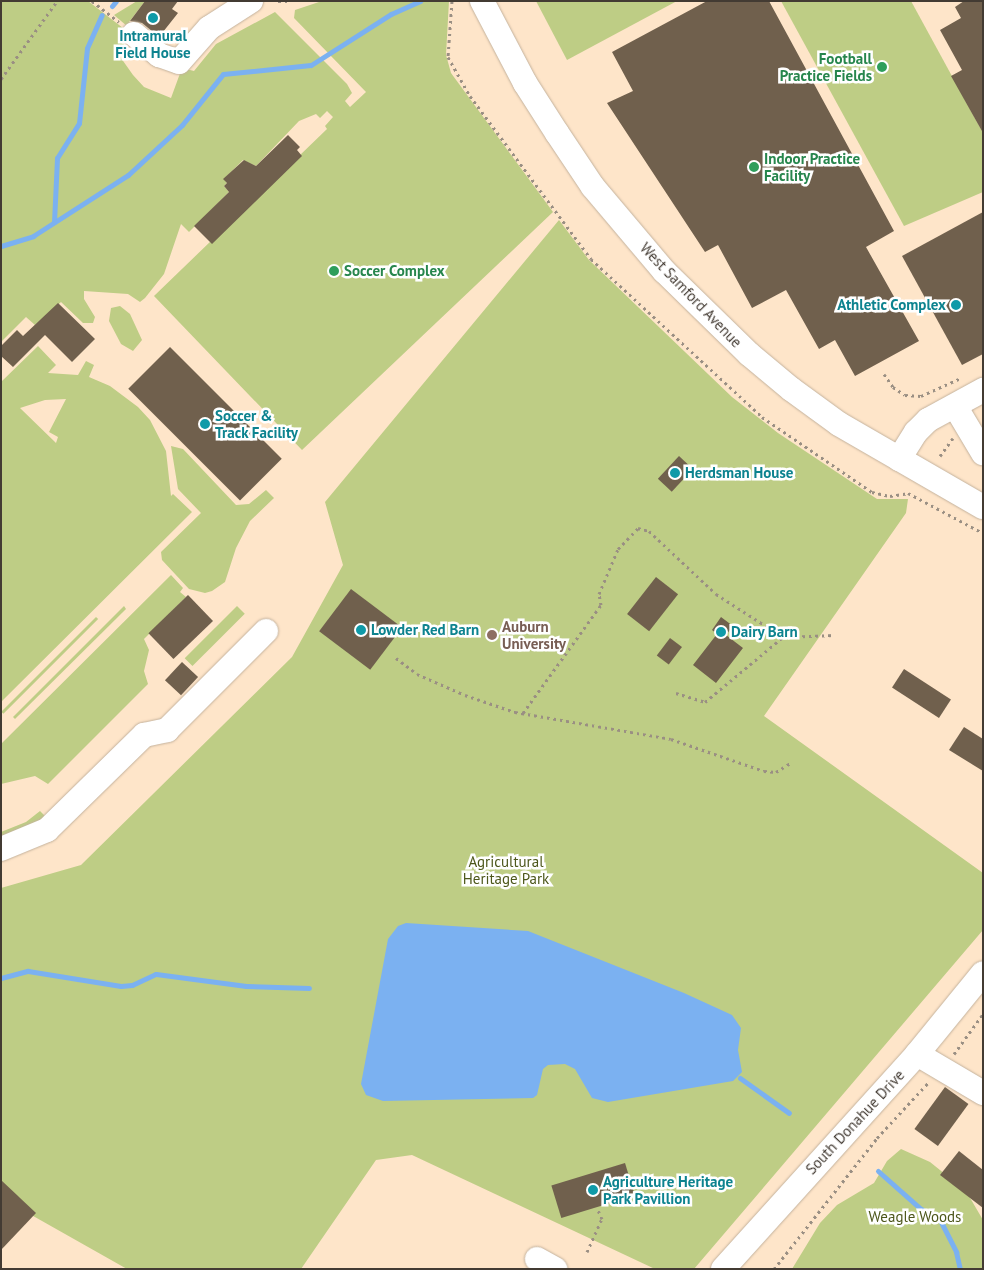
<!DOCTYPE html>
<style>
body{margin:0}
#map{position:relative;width:984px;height:1270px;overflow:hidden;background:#ffefde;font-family:"PT Sans",sans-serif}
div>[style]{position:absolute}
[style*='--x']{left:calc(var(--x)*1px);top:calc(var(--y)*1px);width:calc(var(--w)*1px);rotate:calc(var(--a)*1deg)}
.built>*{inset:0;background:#fee5c9;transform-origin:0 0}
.green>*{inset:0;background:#becd85;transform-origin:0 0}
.water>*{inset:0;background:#7bb1f1}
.stream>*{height:5px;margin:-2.5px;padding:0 2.5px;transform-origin:2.5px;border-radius:2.5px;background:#7bb1f1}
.building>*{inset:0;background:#70604d;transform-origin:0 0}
.path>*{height:3px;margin-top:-1.5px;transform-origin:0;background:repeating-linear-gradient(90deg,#9a8f83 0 2.5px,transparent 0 6.5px)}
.roads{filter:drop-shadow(0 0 1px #c4b29d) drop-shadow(0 0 1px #c4b29d)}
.minor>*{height:24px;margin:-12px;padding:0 12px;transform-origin:12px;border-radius:12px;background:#fff}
.dots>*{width:14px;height:14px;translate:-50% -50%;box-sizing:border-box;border:2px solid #fff;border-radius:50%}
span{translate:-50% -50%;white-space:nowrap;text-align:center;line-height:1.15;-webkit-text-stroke:5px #fff;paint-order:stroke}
.culture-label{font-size:15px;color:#0d838f;font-weight:700}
.right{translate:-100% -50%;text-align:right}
.left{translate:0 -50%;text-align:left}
.leisure-label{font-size:15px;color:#27864d;font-weight:700}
.street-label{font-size:15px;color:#433b33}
.education-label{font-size:15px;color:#785e54;font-weight:700}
.park-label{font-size:15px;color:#4d571b}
.frame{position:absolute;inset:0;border:2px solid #433b33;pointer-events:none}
</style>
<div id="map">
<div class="built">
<i style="left:1px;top:1px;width:982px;height:1268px"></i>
</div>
<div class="green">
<i style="clip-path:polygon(1px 1px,88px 1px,132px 35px,123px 46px,121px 58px,133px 75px,144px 87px,171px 98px,182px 68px,194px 71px,216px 44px,275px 12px,347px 84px,352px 93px,345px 101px,350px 107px,366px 92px,294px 18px,295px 10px,322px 1px,449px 1px,446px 55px,451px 73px,553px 212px,302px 450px,154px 296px,327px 129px,325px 126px,333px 117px,327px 111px,320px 118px,316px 114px,299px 121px,256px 166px,243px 160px,224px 179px,227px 183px,224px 186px,229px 192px,189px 232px,181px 224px,164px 274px,145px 298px,140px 302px,128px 294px,84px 291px,84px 299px,95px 317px,93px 323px,83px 323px,61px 302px,35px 325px,26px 317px,1px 342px)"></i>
<i style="clip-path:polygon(137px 1px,145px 1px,129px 22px,137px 29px,134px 32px,114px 15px)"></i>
<i style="clip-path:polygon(536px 1px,677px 1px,567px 60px)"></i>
<i style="clip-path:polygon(781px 1px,911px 1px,983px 133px,983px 192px,904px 226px)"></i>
<i style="clip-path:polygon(559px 220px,589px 260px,732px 397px,778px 433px,877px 499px,908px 499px,906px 513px,764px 716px,983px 873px,983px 930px,694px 1269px,655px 1269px,412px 1155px,376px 1160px,301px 1269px,127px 1269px,19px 1208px,1px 1228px,1px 888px,81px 865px,292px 657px,343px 565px,325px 502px)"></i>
<i style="clip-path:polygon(120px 306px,130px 314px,142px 340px,133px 351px,121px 344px,109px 321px,111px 308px)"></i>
<i style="clip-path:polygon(evenodd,38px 346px,56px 365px,48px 373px,78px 375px,86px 361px,94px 365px,89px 377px,110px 386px,138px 407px,150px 420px,166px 451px,171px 496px,173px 494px,192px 512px,1px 702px,1px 382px,38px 346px,66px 399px,49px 432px,58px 437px,56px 443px,20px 408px,45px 400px,66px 399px)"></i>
<i style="clip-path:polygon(171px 446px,183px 449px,236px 505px,249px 504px,266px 490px,274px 498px,250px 521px,236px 548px,225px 582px,212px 591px,205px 593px,189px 589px,162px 560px,161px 552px,201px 513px,178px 489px)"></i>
<i style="clip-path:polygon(171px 575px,183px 588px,180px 592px,186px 597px,144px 639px,149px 650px,144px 671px,148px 684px,48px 784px,35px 776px,1px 784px,1px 744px)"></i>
<i style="clip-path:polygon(124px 606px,126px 609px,15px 719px,13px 717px)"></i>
<i style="left:237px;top:606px;width:11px;height:74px;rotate:45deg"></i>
<i style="left:96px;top:617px;width:3px;height:134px;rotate:45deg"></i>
<i style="clip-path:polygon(40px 811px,47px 818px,1px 841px,1px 832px,26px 822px)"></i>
<i style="clip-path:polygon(901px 1149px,930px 1162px,966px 1191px,983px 1220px,983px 1269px,792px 1269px,820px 1223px,837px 1205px,874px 1183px,887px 1161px)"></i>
</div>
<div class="water">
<i style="clip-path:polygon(406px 923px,528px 931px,684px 993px,732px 1015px,741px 1028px,738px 1050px,742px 1072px,733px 1081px,608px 1102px,592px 1098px,575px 1069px,565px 1064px,548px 1065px,543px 1069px,537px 1095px,533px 1098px,383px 1101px,366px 1095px,361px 1084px,388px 939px,398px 926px)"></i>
</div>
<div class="stream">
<i style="--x:112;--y:6;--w:6;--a:-51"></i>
<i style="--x:54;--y:222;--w:64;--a:-87.3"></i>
<i style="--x:57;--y:158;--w:41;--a:-57.8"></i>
<i style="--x:79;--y:123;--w:75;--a:-83.9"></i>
<i style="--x:87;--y:48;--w:36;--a:-66"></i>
<i style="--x:1;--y:246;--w:34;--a:-17"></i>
<i style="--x:33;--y:236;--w:113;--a:-32.7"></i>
<i style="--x:128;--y:175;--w:74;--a:-42.8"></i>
<i style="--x:182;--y:125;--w:65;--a:-51.2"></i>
<i style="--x:223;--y:74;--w:88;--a:-5.8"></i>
<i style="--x:311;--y:65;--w:95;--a:-32.5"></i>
<i style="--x:391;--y:14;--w:32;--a:-24"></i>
<i style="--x:1;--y:978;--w:28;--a:-15"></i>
<i style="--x:28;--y:971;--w:94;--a:9.2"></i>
<i style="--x:121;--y:986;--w:11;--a:-5"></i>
<i style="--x:132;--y:985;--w:26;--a:-25"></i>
<i style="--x:156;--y:974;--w:91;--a:7.6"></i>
<i style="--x:246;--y:986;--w:63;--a:1.8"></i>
<i style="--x:740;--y:1078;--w:60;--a:35.5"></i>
<i style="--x:878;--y:1171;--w:57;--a:41.5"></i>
<i style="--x:921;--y:1209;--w:22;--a:30"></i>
<i style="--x:940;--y:1220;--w:36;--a:63"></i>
<i style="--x:956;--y:1252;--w:17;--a:77"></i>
</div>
<div class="building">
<i style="clip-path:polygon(145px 1px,178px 1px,172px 9px,178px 13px,159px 37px,142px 23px,130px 21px)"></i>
<i style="clip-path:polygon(707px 1px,769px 1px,894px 231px,866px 247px,919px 341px,855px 376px,835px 340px,819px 349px,786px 290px,752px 308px,718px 245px,705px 252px,607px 103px,633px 91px,612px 52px)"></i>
<i style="clip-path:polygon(964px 1px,983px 1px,983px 133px,951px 76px,962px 70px,940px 30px,961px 18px,955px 7px)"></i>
<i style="clip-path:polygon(288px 135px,300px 147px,297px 150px,302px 156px,212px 244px,194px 226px,229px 192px,224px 186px,227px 183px,223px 179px,244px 160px,256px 166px)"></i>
<i style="clip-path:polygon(983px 212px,983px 354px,962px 365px,902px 256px)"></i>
<i style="clip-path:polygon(58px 303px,95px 339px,72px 362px,45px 335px,13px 367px,1px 356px,1px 346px,17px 330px,23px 336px)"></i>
<i style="left:170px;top:347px;width:158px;height:59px;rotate:45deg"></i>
<i style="left:679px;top:456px;width:19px;height:31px;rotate:43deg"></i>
<i style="left:656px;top:577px;width:28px;height:47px;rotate:38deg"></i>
<i style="left:351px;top:589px;width:64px;height:53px;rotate:37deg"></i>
<i style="left:188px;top:595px;width:36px;height:55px;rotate:46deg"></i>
<i style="clip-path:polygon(721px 617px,733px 626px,726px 635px,743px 648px,716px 683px,693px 665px,717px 634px,712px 630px)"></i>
<i style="left:670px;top:638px;width:15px;height:22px;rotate:37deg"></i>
<i style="left:182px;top:662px;width:22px;height:25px;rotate:43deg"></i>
<i style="left:904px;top:669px;width:56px;height:22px;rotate:33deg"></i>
<i style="clip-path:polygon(964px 727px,983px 739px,983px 771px,949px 750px)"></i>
<i style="left:945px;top:1087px;width:29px;height:52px;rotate:36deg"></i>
<i style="clip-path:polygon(959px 1151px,983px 1170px,983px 1208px,940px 1175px)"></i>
<i style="left:625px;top:1163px;width:34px;height:77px;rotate:73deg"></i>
<i style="clip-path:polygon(1px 1180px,36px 1213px,1px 1250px)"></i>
</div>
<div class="path">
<i style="--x:92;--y:1;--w:34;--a:38"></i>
<i style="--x:278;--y:1;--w:13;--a:0"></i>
<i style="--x:452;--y:1;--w:56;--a:94.1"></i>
<i style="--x:448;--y:57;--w:45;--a:60.6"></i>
<i style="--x:470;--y:96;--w:203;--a:53.4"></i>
<i style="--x:591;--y:259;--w:233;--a:42.7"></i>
<i style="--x:762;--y:417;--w:133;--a:34.3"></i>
<i style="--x:872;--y:492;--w:18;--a:13"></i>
<i style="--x:890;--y:496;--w:18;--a:-9"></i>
<i style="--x:908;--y:493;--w:85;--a:28.1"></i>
<i style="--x:1;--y:79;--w:96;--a:-54.3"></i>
<i style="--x:884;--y:374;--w:16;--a:55"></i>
<i style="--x:893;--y:387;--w:14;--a:34"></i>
<i style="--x:905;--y:395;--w:16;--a:4"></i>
<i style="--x:921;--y:396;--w:44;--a:-24.2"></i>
<i style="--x:940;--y:456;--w:22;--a:-54"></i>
<i style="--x:396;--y:658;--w:26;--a:37"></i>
<i style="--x:417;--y:674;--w:52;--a:23.6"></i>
<i style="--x:465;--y:695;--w:53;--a:18.8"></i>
<i style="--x:515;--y:712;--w:158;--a:9.8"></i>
<i style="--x:671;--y:739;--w:98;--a:19"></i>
<i style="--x:764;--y:771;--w:12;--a:5"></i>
<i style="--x:776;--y:772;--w:19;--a:-32"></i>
<i style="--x:676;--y:693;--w:30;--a:17"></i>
<i style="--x:705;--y:702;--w:102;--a:-39.8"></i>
<i style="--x:523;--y:713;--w:133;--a:-54.2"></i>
<i style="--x:601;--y:605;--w:11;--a:-100"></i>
<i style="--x:599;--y:594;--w:49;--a:-67.1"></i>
<i style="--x:618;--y:549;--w:29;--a:-46"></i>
<i style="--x:638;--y:528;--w:11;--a:15"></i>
<i style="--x:649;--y:531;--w:92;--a:43.2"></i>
<i style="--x:716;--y:594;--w:80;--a:32.7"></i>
<i style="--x:783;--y:637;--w:52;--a:-2.2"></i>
<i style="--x:954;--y:1054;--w:49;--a:-54.1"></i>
<i style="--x:587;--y:1252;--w:36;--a:-66"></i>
<i style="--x:602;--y:1219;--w:10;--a:-114"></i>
<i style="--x:774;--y:1269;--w:167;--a:-51.8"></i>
<i style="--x:877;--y:1138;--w:75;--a:-47.2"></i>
</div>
<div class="roads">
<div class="minor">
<i style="--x:482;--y:1;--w:93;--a:62.3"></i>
<i style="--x:525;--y:83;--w:59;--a:57.4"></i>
<i style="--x:557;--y:133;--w:65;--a:56.3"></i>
<i style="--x:593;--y:187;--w:110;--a:49.8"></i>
<i style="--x:664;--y:271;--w:119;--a:44.3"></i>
<i style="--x:749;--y:354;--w:55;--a:39.8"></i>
<i style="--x:791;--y:389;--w:59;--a:36.1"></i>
<i style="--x:839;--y:424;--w:166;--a:30"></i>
<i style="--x:134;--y:34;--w:33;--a:40"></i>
<i style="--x:159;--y:55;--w:21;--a:19"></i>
<i style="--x:179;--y:62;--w:45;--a:-48.6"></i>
<i style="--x:209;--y:28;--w:50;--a:-32.7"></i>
<i style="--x:955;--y:406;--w:55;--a:59.2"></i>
<i style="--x:899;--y:459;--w:32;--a:-58"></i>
<i style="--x:916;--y:432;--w:17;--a:-45"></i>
<i style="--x:928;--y:420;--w:63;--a:-28.6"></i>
<i style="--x:1;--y:849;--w:50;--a:-22.4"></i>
<i style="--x:47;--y:830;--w:136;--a:-44.4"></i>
<i style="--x:144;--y:735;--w:24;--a:-12"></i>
<i style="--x:167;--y:730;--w:140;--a:-45"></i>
<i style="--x:917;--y:1054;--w:77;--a:30.6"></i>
<i style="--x:537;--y:1259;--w:21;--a:29"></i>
<i style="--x:723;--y:1269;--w:290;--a:-47.9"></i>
<i style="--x:917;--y:1054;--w:104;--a:-50.8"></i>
</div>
</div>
<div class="dots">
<i style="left:153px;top:18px;background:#0f9aa8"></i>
<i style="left:882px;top:67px;background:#2e9e5b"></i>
<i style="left:754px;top:167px;background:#2e9e5b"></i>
<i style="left:334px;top:271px;background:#2e9e5b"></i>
<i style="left:956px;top:305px;background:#0f9aa8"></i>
<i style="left:205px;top:424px;background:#0f9aa8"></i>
<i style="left:675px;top:473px;background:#0f9aa8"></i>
<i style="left:361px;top:630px;background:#0f9aa8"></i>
<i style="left:721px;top:632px;background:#0f9aa8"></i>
<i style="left:492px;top:635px;background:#8d6e63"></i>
<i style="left:593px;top:1190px;background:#0f9aa8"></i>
</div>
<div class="culture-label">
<span style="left:153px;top:44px">Intramural<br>Field House</span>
<span class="right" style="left:946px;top:305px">Athletic Complex</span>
<span class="left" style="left:215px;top:424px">Soccer &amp;<br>Track Facility</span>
<span class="left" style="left:685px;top:473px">Herdsman House</span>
<span class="left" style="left:371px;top:630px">Lowder Red Barn</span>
<span class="left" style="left:731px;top:632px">Dairy Barn</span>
<span class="left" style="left:603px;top:1190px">Agriculture Heritage<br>Park Pavillion</span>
</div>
<div class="leisure-label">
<span class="right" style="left:872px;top:67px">Football<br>Practice Fields</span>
<span class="left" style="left:764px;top:167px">Indoor Practice<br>Facility</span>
<span class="left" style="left:344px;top:271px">Soccer Complex</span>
</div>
<div class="street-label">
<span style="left:691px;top:295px;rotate:46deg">West Samford Avenue</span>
<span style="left:855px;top:1122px;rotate:-47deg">South Donahue Drive</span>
</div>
<div class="education-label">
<span class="left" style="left:502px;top:635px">Auburn<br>University</span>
</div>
<div class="park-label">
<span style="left:506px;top:870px">Agricultural<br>Heritage Park</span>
<span style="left:915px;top:1217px">Weagle Woods</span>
</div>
<div class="frame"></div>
</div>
